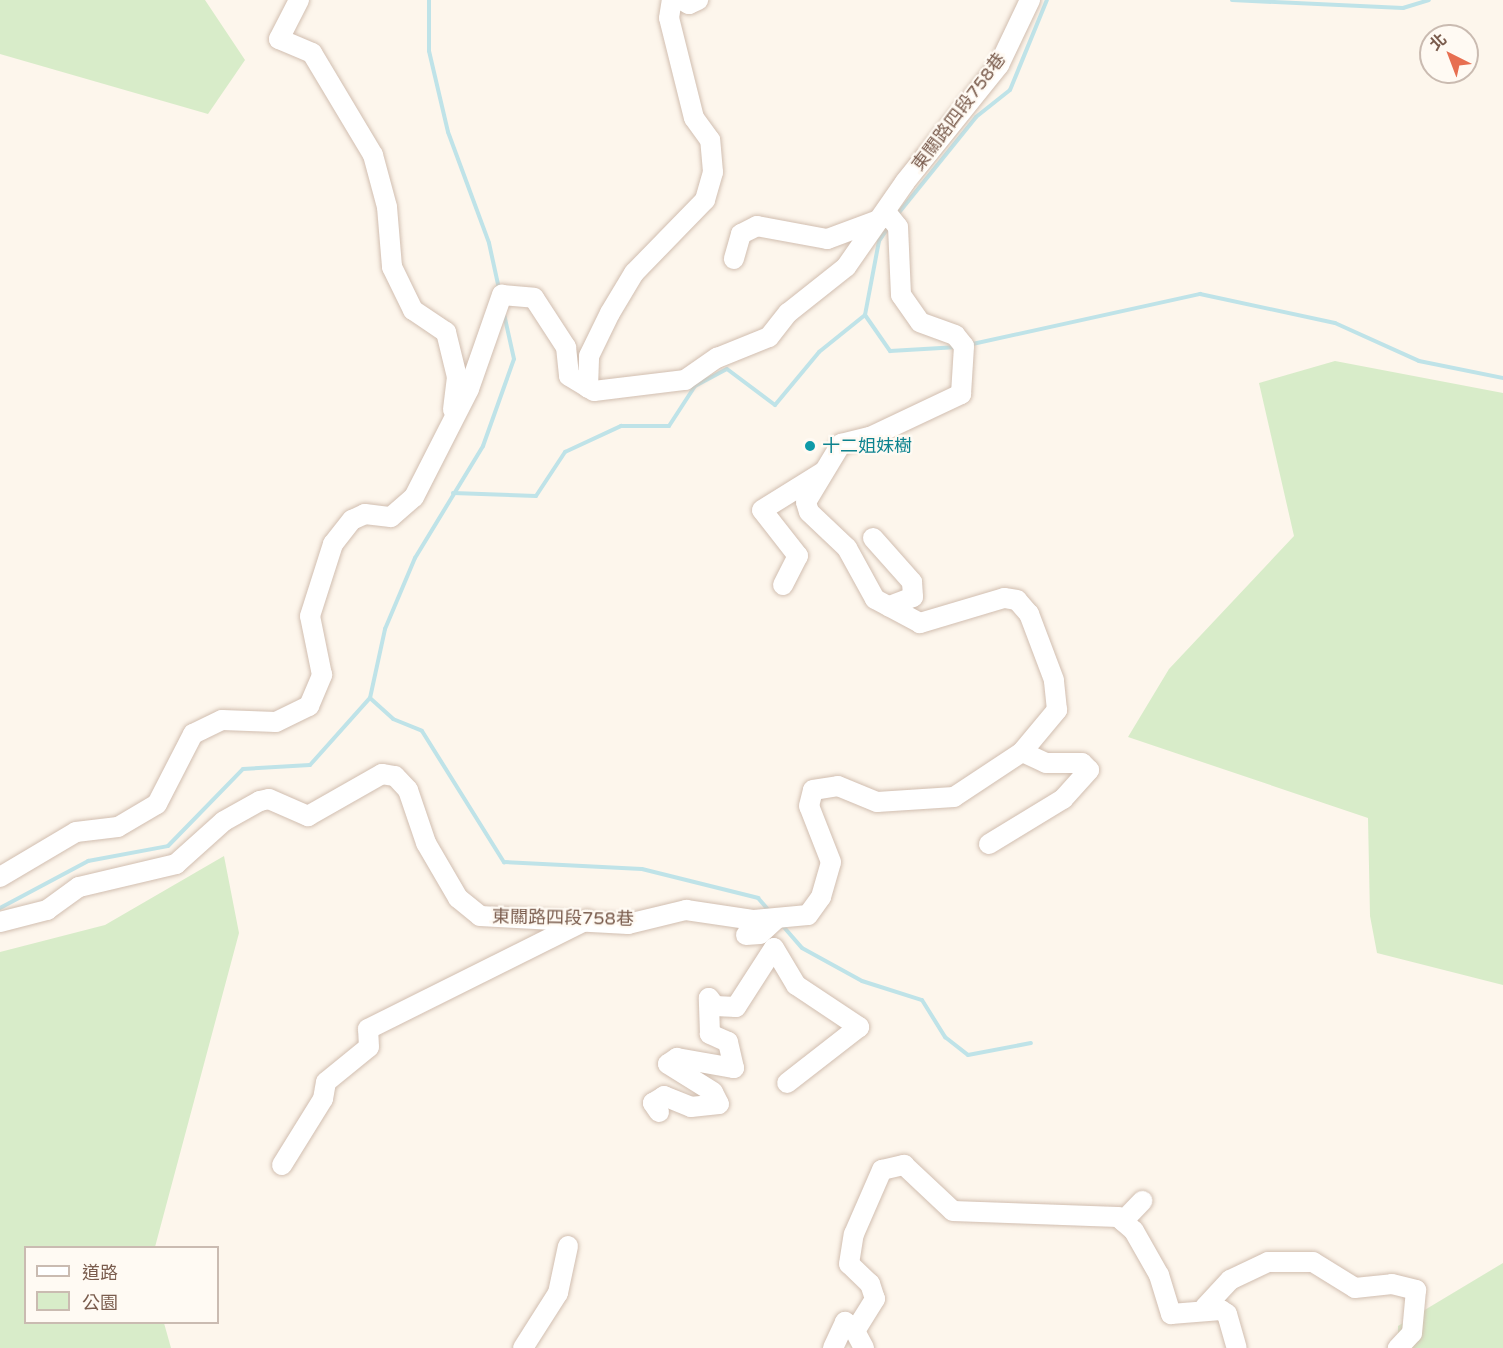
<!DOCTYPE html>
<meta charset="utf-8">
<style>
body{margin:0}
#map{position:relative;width:1503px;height:1348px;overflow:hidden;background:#fdf6ec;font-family:"Varela Round","Noto Sans TC",sans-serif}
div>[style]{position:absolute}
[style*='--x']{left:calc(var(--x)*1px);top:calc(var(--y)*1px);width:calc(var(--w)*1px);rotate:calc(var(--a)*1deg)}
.green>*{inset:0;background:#d8ecc9}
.stream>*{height:4px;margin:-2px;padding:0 2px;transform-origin:2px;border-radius:2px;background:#bfe3e8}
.roads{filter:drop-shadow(0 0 2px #d1beb0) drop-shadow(0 0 2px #d1beb0)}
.minor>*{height:20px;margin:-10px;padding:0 10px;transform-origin:10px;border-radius:10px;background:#fff}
.dots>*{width:16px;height:16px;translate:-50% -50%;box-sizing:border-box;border:3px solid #fffaf3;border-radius:50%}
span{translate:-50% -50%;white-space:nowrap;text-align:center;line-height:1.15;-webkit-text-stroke:4.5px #fffaf3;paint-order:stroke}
.street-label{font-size:18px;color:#7a5c4d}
.culture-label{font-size:18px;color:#0d838f}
.left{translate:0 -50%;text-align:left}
.legend{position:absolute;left:24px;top:1246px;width:195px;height:78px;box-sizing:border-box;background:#fffaf3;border:2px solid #cabbb1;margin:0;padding:8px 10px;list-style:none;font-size:18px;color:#7a5c4d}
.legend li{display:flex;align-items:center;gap:12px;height:30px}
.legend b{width:30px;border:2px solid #cabbb1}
.north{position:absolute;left:1419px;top:24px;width:60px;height:60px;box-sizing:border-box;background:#fffaf3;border:2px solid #cabbb1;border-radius:50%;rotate:318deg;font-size:16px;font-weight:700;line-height:24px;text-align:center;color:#7a5c4d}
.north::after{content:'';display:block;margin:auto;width:21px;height:27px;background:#e76f51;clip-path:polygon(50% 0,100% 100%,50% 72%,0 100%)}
</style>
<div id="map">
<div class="green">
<i style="clip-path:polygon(0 0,205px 0,245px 60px,208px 114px,0 54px)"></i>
<i style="clip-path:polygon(1335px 361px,1503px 393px,1503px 985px,1377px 953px,1370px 916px,1368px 818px,1128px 737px,1169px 669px,1294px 536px,1259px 383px)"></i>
<i style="clip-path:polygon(224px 856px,239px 933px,155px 1247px,26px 1248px,26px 1322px,164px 1323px,171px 1348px,0 1348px,0 952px,105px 925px)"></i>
<i style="clip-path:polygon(1503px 1263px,1503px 1348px,1398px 1348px,1398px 1326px)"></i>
</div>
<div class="stream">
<i style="--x:429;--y:0;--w:51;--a:90"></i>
<i style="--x:429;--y:51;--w:83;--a:76.8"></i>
<i style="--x:448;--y:132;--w:118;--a:69.7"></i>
<i style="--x:489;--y:243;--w:47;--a:77.7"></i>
<i style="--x:1232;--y:0;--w:171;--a:2.7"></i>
<i style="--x:1403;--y:8;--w:27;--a:-17"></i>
<i style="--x:897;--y:215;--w:126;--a:-51.1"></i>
<i style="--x:976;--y:117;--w:43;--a:-38.5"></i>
<i style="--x:1010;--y:90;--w:97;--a:-67.7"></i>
<i style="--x:865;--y:315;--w:75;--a:-79.3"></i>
<i style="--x:879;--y:241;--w:18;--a:-56"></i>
<i style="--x:968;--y:345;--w:238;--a:-12.4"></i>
<i style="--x:1200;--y:294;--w:138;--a:12.1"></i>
<i style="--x:1335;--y:323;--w:92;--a:24.3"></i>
<i style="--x:1419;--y:361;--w:86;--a:11.4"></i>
<i style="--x:453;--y:493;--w:83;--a:2.1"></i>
<i style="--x:536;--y:496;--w:53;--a:-56.6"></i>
<i style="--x:565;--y:452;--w:62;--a:-24.9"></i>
<i style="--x:621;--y:426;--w:48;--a:0"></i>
<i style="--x:669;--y:426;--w:48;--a:-57"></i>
<i style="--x:695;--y:386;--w:36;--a:-28"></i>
<i style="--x:727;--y:369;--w:60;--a:36.9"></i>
<i style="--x:775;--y:405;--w:69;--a:-50.3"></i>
<i style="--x:819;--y:352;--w:59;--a:-38.8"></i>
<i style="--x:865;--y:315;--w:44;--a:55.2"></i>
<i style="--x:890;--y:351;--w:68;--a:-3.4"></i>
<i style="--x:370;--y:698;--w:31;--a:42"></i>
<i style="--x:393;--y:719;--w:31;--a:22"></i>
<i style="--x:422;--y:731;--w:155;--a:58"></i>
<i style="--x:504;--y:862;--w:138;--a:2.9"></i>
<i style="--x:642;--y:869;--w:120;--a:14"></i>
<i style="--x:758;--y:898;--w:20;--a:49"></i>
<i style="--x:0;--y:908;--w:100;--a:-28.1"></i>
<i style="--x:88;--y:861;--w:81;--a:-10.6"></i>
<i style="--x:168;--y:846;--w:107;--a:-45.8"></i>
<i style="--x:243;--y:769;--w:67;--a:-3.4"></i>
<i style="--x:310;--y:765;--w:90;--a:-48.2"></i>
<i style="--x:370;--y:698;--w:71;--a:-77.7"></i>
<i style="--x:385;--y:629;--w:77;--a:-67.1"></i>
<i style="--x:415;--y:558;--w:131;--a:-58.7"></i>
<i style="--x:483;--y:446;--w:92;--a:-70.4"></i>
<i style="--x:514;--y:359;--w:46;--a:-102.5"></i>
<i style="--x:782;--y:925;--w:30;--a:49"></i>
<i style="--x:802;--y:948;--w:68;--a:28.8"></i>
<i style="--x:862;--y:981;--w:63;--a:17.6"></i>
<i style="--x:922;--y:1000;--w:44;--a:58.1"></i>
<i style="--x:945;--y:1037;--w:29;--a:38"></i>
<i style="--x:968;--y:1055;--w:64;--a:-10.8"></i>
</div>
<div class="roads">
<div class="minor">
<i style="--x:299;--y:0;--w:44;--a:117.1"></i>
<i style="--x:279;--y:39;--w:36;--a:23"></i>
<i style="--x:312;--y:53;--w:119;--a:59.1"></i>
<i style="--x:373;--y:155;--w:54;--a:74.9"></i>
<i style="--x:387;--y:207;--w:60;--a:85.2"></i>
<i style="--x:392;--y:267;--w:48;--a:64"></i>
<i style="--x:413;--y:310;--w:40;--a:34"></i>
<i style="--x:446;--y:332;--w:46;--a:76.3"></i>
<i style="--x:457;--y:377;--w:33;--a:97"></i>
<i style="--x:682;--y:0;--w:8;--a:30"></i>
<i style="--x:689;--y:4;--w:10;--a:-24"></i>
<i style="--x:588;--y:388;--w:32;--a:-88"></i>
<i style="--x:589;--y:356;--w:48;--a:-64"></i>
<i style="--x:610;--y:313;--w:47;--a:-59"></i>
<i style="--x:634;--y:273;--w:102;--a:-45.8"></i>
<i style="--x:705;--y:200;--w:29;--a:-74"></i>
<i style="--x:713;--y:172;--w:32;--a:-95"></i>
<i style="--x:710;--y:140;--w:27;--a:-126"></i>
<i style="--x:694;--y:118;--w:103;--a:-104"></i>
<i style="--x:669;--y:18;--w:18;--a:-81"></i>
<i style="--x:873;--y:538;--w:59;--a:48.4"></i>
<i style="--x:912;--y:582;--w:15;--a:86"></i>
<i style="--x:913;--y:597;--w:26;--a:159"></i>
<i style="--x:783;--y:585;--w:33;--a:-63"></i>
<i style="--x:798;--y:556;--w:58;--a:-128"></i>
<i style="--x:762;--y:510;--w:72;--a:-31.9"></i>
<i style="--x:989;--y:844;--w:87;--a:-31.3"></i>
<i style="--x:1063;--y:799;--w:39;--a:-48"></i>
<i style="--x:1089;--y:770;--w:10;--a:-135"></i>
<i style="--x:1082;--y:763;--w:36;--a:180"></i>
<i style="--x:1046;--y:763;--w:26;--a:-155"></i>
<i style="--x:0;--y:877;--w:88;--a:-30.6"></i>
<i style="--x:76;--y:832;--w:42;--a:-6.8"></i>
<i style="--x:118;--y:827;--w:45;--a:-30.5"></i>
<i style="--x:157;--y:804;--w:79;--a:-62.8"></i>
<i style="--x:193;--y:734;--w:32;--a:-26"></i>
<i style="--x:222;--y:720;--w:54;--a:2.1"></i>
<i style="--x:276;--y:722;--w:37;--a:-26"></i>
<i style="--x:309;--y:706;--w:34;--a:-67"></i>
<i style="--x:322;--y:675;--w:60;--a:-101.5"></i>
<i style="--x:310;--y:616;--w:76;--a:-72.3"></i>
<i style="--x:333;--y:544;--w:31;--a:-52"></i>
<i style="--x:352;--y:520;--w:14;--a:-25"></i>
<i style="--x:365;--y:514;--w:26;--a:7"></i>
<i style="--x:391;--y:517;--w:30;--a:-41"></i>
<i style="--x:414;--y:497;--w:121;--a:-63"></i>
<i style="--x:469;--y:389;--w:100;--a:-70.7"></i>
<i style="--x:502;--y:295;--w:32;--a:5"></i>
<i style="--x:534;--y:298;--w:59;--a:56.9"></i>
<i style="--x:566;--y:347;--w:29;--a:84"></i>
<i style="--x:569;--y:376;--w:29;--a:31"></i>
<i style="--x:594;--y:391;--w:92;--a:-6.9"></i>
<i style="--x:685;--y:380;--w:39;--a:-35"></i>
<i style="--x:717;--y:358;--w:56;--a:-22"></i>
<i style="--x:769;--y:337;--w:31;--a:-52"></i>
<i style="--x:788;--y:313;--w:74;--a:-38.4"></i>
<i style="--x:846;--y:267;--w:103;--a:-55.2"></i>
<i style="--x:905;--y:182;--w:150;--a:-51.2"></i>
<i style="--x:999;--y:65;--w:72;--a:-64.5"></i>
<i style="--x:0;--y:922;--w:49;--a:-14.3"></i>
<i style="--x:47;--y:910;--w:39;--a:-36"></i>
<i style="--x:79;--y:887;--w:100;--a:-13.3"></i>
<i style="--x:176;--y:864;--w:64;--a:-41.9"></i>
<i style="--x:224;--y:821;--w:41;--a:-29.1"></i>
<i style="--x:260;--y:801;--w:9;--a:-13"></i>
<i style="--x:269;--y:799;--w:43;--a:23.6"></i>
<i style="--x:308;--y:816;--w:85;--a:-29.6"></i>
<i style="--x:382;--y:774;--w:13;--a:9"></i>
<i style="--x:395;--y:776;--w:19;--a:47"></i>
<i style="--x:408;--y:790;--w:56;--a:71.2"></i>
<i style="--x:426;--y:843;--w:64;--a:59.8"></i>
<i style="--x:458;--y:898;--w:28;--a:39"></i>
<i style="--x:480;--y:916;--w:148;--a:3.1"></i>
<i style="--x:628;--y:924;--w:60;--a:-13.6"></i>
<i style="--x:686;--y:910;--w:69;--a:8.4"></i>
<i style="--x:754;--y:920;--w:54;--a:-5.3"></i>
<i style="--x:808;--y:915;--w:22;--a:-54"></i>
<i style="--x:821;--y:897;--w:36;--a:-74"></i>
<i style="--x:831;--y:862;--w:60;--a:-111.4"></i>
<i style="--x:809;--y:806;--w:16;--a:-76"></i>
<i style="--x:813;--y:790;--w:25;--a:-9"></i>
<i style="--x:838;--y:786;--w:42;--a:22.3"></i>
<i style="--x:877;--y:802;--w:77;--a:-3.7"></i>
<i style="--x:954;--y:797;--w:82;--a:-33.5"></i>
<i style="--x:1022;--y:752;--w:55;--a:-50.2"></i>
<i style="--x:1057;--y:710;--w:30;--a:-96"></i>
<i style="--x:1054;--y:680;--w:71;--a:-110.7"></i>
<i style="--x:1029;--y:614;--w:18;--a:-131"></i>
<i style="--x:1017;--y:600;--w:13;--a:-171"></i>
<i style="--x:1004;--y:598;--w:88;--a:163.4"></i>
<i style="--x:920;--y:623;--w:51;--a:-151.9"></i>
<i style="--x:875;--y:599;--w:58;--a:-118.8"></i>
<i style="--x:847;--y:548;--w:52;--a:-136.5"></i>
<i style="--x:809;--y:512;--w:10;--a:-107"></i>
<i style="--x:806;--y:502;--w:68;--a:-58.9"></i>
<i style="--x:841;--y:444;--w:30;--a:-14"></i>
<i style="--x:870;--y:437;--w:101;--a:-25.3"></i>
<i style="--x:961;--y:394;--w:48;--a:-86.4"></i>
<i style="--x:964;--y:346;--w:14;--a:-129"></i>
<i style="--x:955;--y:335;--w:37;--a:-160"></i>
<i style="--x:920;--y:322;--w:33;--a:-125"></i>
<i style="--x:901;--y:295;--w:68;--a:-92.5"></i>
<i style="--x:898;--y:227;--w:14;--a:-129"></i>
<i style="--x:889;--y:216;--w:66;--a:159.6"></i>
<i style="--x:827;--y:239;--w:71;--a:-169.5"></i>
<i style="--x:757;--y:226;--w:18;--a:153"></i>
<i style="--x:741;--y:234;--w:26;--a:106"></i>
<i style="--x:746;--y:935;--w:14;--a:-4"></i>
<i style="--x:760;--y:934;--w:23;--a:-43"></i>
<i style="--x:659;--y:1112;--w:11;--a:-124"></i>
<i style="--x:653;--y:1103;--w:13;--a:-32"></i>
<i style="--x:664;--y:1096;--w:29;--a:22"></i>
<i style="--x:691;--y:1107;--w:28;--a:-6"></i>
<i style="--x:719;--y:1104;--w:13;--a:-117"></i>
<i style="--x:713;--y:1092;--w:53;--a:-148.1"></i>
<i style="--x:668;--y:1064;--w:11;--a:-34"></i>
<i style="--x:677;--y:1058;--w:58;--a:10"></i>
<i style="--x:734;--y:1068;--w:27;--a:-103"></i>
<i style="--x:728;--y:1042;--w:20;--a:-156"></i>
<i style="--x:710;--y:1034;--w:36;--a:-92"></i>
<i style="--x:709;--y:998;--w:10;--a:53"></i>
<i style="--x:715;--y:1006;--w:21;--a:3"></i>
<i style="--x:736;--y:1007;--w:70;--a:-57.2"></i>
<i style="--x:774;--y:948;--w:43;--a:59.3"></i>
<i style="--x:796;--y:985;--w:76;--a:33.7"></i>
<i style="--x:859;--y:1027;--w:91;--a:142.1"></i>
<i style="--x:282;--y:1165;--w:78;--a:-58.2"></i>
<i style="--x:323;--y:1099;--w:17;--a:-80"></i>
<i style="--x:326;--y:1082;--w:55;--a:-39.1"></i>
<i style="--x:369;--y:1047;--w:18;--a:-93"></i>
<i style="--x:368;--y:1029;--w:245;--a:-26.5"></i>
<i style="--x:1123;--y:1221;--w:28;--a:-46"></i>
<i style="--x:1205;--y:1307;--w:37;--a:-47"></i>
<i style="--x:1230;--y:1280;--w:42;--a:-25.3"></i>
<i style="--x:1268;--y:1262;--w:45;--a:0"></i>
<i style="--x:1313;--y:1262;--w:49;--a:31.8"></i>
<i style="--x:1355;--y:1288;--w:37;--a:-6"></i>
<i style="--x:1392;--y:1284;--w:25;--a:14"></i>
<i style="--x:1416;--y:1290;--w:43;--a:95.3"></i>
<i style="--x:1412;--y:1333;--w:21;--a:133"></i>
<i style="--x:523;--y:1348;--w:65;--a:-57.5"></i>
<i style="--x:558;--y:1293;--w:48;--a:-78"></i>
<i style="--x:833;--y:1348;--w:29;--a:-65"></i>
<i style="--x:845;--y:1322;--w:13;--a:42"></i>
<i style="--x:864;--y:1348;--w:19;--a:-118"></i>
<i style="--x:855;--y:1331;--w:38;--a:-58"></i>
<i style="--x:875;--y:1299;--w:16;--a:-108"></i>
<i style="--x:870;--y:1284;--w:29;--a:-136"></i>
<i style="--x:849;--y:1264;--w:30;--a:-81"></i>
<i style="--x:854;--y:1234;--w:70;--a:-66.4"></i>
<i style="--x:882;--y:1170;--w:23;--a:-13"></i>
<i style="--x:904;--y:1165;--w:67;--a:43.2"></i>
<i style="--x:953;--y:1211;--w:165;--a:2.1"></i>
<i style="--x:1118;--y:1217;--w:21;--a:41"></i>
<i style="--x:1134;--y:1231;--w:51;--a:60.4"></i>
<i style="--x:1159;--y:1275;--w:41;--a:72.9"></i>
<i style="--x:1171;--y:1314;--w:50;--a:-4.6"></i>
<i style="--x:1221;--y:1310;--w:7;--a:34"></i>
<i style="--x:1227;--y:1314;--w:35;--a:74"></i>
</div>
</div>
<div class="dots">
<i style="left:810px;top:446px;background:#0f9aa8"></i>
</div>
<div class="street-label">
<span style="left:959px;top:112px;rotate:-53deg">東關路四段758巷</span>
<span style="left:563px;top:918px;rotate:1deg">東關路四段758巷</span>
</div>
<div class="culture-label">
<span class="left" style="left:822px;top:446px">十二姐妹樹</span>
</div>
<ul class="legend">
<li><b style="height:8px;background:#fff"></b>道路</li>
<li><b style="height:16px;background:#d8ecc9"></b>公園</li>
</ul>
<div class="north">北</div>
</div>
